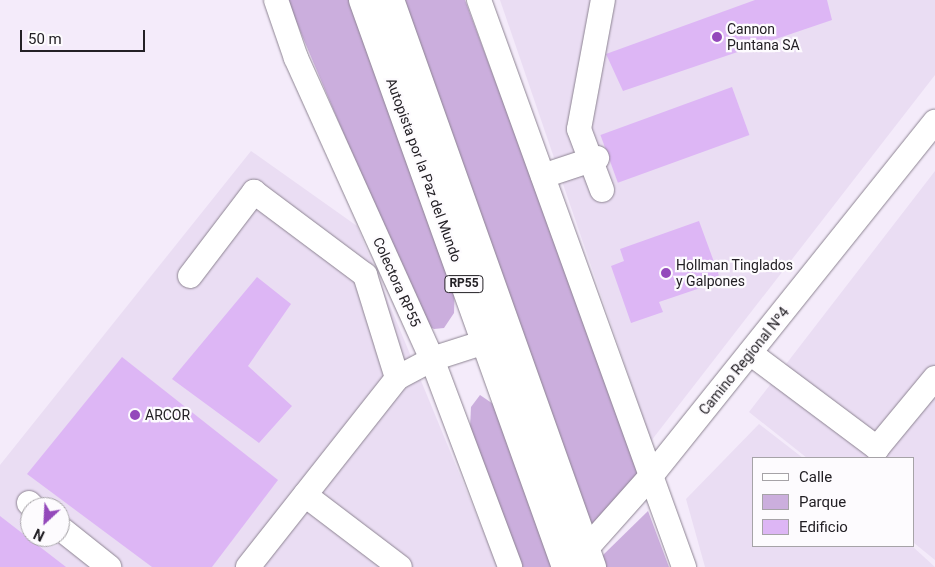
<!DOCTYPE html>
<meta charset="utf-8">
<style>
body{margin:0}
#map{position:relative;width:935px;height:567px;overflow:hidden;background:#f4ebfa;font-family:Roboto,sans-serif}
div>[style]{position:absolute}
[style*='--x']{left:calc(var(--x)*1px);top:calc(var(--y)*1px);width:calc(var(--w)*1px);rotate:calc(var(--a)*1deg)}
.built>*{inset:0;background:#eaddf3}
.green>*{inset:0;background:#cbaedd}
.building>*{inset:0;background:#ddb6f5;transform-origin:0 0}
.roads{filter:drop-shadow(0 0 1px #8d8492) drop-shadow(0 0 1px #8d8492)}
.minor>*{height:24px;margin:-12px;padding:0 12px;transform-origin:12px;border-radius:12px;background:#fff}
.highway>*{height:28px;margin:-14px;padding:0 14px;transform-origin:14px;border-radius:14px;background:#fff}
.dots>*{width:14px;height:14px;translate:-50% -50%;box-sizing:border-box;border:2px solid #fdfbfe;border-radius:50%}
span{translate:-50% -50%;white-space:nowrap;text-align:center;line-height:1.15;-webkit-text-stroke:4.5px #fdfbfe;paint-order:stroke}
.shield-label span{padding:1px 4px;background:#fdfbfe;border:1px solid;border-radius:4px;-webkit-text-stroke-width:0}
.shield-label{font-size:12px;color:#232025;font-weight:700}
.poi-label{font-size:14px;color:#232025}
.left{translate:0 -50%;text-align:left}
.street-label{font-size:14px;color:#232025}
.legend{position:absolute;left:752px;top:457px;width:162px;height:90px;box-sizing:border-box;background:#fdfbfe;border:1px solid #a6a3a7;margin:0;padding:6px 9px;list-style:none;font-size:15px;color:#232025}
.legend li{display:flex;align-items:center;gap:10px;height:25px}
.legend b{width:25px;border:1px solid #a6a3a7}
.north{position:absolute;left:20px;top:497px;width:50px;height:50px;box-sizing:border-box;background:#fdfbfe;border:1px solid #a6a3a7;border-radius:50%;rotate:205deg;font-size:14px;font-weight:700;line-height:20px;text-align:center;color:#232025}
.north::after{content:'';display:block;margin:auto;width:18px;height:22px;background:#9449bb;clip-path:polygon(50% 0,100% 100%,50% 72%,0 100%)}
.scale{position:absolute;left:20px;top:30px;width:125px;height:22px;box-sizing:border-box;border:2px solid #232025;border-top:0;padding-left:6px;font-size:15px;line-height:18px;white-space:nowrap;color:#232025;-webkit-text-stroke:4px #fdfbfe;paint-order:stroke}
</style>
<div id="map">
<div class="built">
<i style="clip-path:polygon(500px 0,935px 0,935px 75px,651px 441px)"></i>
<i style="clip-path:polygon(evenodd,251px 151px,357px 226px,498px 567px,0 567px,0 465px,251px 151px,30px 507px,60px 507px,60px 537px,30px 537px,30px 507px)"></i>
<i style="clip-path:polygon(935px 171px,935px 560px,914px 543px,914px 458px,807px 458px,749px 412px)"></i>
<i style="clip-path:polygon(759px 424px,803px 458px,754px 458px,754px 546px,912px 546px,935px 567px,705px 567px,686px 499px)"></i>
</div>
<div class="green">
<i style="clip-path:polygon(287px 0,357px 0,455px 281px,454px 313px,444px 328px,434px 329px,424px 324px)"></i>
<i style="clip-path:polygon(405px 0,465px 0,644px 477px,597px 524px,587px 522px,452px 146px)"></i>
<i style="clip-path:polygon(480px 395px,499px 408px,555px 567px,519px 567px,470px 428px,471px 407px)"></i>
<i style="clip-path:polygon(648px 511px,669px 567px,605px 567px,601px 557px)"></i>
</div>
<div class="building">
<i style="clip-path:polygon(755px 0,827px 0,832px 20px,623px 91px,606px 54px)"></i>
<i style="left:732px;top:87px;width:51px;height:140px;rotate:70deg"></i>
<i style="clip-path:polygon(699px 221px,721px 281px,659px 302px,663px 312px,631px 323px,611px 266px,624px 261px,620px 249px)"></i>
<i style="clip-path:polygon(257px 277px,291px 304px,248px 366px,292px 406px,259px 443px,172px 379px)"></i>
<i style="clip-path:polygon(122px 357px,278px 480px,212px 567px,152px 567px,27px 474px)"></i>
<i style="clip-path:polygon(0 516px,66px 567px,0 567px)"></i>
</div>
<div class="roads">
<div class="minor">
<i style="--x:276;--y:0;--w:61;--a:71"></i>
<i style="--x:296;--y:58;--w:330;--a:65.7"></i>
<i style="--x:432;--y:359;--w:222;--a:69.4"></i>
<i style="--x:479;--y:0;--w:603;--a:70.12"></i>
<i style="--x:543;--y:176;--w:57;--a:-18.4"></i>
<i style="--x:602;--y:190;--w:65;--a:-110.7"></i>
<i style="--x:579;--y:129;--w:131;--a:-79.5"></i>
<i style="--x:190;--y:276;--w:106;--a:-52.7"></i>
<i style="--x:254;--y:192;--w:139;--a:36.8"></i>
<i style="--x:365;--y:275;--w:108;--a:72.7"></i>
<i style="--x:750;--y:353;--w:159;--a:36.8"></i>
<i style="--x:877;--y:448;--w:91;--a:-50.4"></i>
<i style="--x:305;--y:495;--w:119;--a:37.2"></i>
<i style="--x:29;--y:503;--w:6;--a:45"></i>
<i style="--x:60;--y:528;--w:63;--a:38.5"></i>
<i style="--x:586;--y:549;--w:98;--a:-48.3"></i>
<i style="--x:651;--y:476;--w:454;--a:-51.3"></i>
<i style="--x:248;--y:567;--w:241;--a:-51.7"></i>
<i style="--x:397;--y:378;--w:40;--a:-28"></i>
<i style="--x:432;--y:359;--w:56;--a:-17.8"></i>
</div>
<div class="highway">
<i style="--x:363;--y:0;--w:602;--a:70.3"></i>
<i style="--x:390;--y:0;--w:602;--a:70.39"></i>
</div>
</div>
<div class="dots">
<i style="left:717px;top:37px;background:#9449bb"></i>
<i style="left:666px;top:273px;background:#9449bb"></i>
<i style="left:135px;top:415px;background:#9449bb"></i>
</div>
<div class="shield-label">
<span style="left:464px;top:284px">RP55</span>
</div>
<div class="poi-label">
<span class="left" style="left:727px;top:37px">Cannon<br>Puntana SA</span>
<span class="left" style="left:676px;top:273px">Hollman Tinglados<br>y Galpones</span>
<span class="left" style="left:145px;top:415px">ARCOR</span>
</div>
<div class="street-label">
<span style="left:424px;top:170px;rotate:70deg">Autopista por la Paz del Mundo</span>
<span style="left:397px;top:282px;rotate:66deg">Colectora RP55</span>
<span style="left:744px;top:361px;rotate:-51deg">Camino Regional Nº4</span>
</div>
<ul class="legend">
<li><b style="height:6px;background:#fff"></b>Calle</li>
<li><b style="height:14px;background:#cbaedd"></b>Parque</li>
<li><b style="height:14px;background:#ddb6f5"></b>Edificio</li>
</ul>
<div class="north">N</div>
<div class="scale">50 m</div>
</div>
